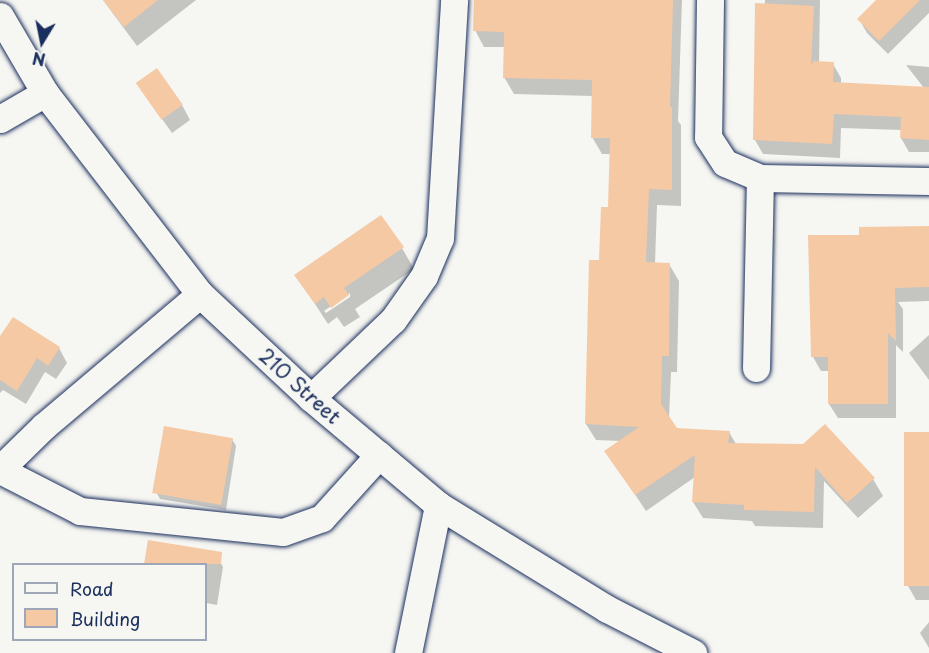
<!DOCTYPE html>
<style>
body{margin:0}
#map{position:relative;width:929px;height:653px;overflow:hidden;background:#f6f6f2;font-family:"Playpen Sans",sans-serif}
div>[style]{position:absolute}
[style*='--x']{left:calc(var(--x)*1px);top:calc(var(--y)*1px);width:calc(var(--w)*1px);rotate:calc(var(--a)*1deg)}
.shadow>*{inset:0;background:#0003}
.building>*{inset:0;background:#f6c9a5;transform-origin:0 0}
.roads{filter:drop-shadow(0 0 2px #1b2f5e) drop-shadow(0 0 2px #1b2f5e)}
.minor>*{height:27px;margin:-13.5px;padding:0 13.5px;transform-origin:13.5px;border-radius:13.5px;background:#f6f6f2}
span{translate:-50% -50%;white-space:nowrap;text-align:center;line-height:1.15;-webkit-text-stroke:4.5px #f6f6f2;paint-order:stroke}
.street-label{font-size:20px;color:#1b2f5e}
.legend{position:absolute;left:12px;top:563px;width:195px;height:78px;box-sizing:border-box;background:#f6f6f2;border:2px solid #9ea6b7;margin:0;padding:8px 10px;list-style:none;font-size:18px;color:#1b2f5e}
.legend li{display:flex;align-items:center;gap:12px;height:30px}
.legend b{width:30px;border:2px solid #9ea6b7}
.north{position:absolute;left:12px;top:12px;width:60px;height:60px;-webkit-text-stroke:4px #f6f6f2;paint-order:stroke;rotate:190deg;font-size:16px;font-weight:700;line-height:24px;text-align:center;color:#1b2f5e}
.north::after{content:'';display:block;margin:auto;width:21px;height:27px;background:#1b2f5e;clip-path:polygon(50% 0,100% 100%,50% 72%,0 100%)}
</style>
<div id="map">
<div class="shadow">
<i style="clip-path:polygon(103px 0,196px 0,137px 46px)"></i>
<i style="clip-path:polygon(475px 0,682px 0,678px 121px,681px 125px,681px 206px,657px 205px,655px 264px,669px 264px,679px 281px,677px 372px,671px 372px,669px 419px,676px 429px,729px 432px,736px 444px,873px 479px,883px 496px,858px 518px,824px 481px,823px 528px,755px 526px,752px 521px,703px 518px,693px 502px,695px 477px,646px 511px,606px 451px,620px 441px,596px 440px,586px 424px,590px 262px,600px 262px,609px 209px,611px 154px,602px 154px,592px 137px,593px 96px,514px 94px,504px 77px,505px 47px,484px 47px,475px 30px)"></i>
<i style="clip-path:polygon(765px 0,820px 0,819px 63px,833px 64px,841px 78px,841px 84px,924px 88px,906px 65px,929px 67px,929px 152px,909px 152px,901px 138px,902px 130px,841px 128px,840px 158px,763px 154px,755px 140px)"></i>
<i style="clip-path:polygon(878px 0,929px 0,929px 13px,888px 54px,867px 33px,859px 19px)"></i>
<i style="clip-path:polygon(147px 98px,182px 105px,190px 120px,172px 133px)"></i>
<i style="clip-path:polygon(929px 227px,929px 301px,898px 302px,903px 309px,903px 352px,896px 345px,896px 418px,838px 418px,829px 404px,830px 371px,821px 371px,813px 357px,861px 236px)"></i>
<i style="clip-path:polygon(evenodd,402px 248px,414px 269px,355px 309px,360px 317px,344px 327px,337px 317px,328px 324px,296px 275px,402px 248px,350px 293px,350px 297px,326px 313px,324px 311px,350px 293px)"></i>
<i style="clip-path:polygon(929px 335px,929px 380px,909px 353px)"></i>
<i style="clip-path:polygon(0 338px,59px 348px,67px 363px,56px 379px,45px 372px,26px 404px,3px 390px,0 393px)"></i>
<i style="clip-path:polygon(929px 433px,929px 600px,916px 600px,908px 586px)"></i>
<i style="clip-path:polygon(232px 439px,236px 446px,226px 510px,160px 499px,156px 492px)"></i>
<i style="clip-path:polygon(150px 542px,215px 552px,223px 567px,217px 605px,206px 603px,206px 564px,146px 564px)"></i>
<i style="clip-path:polygon(929px 622px,929px 648px,920px 633px)"></i>
</div>
<div class="building">
<i style="clip-path:polygon(103px 0,158px 0,124px 27px)"></i>
<i style="clip-path:polygon(474px 0,673px 0,670px 107px,672px 107px,672px 190px,649px 189px,646px 262px,670px 263px,669px 356px,662px 356px,661px 404px,677px 428px,730px 431px,728px 443px,803px 444px,825px 424px,875px 478px,847px 503px,815px 467px,814px 512px,744px 510px,744px 505px,692px 502px,695px 455px,635px 495px,604px 451px,639px 427px,585px 424px,589px 260px,599px 260px,601px 207px,608px 207px,610px 138px,591px 138px,592px 80px,503px 78px,504px 32px,473px 31px)"></i>
<i style="clip-path:polygon(876px 0,920px 0,879px 41px,857px 19px)"></i>
<i style="clip-path:polygon(755px 3px,814px 6px,811px 65px,814px 61px,834px 62px,833px 82px,929px 87px,929px 140px,900px 138px,901px 117px,834px 114px,832px 144px,753px 140px)"></i>
<i style="left:157px;top:68px;width:45px;height:26px;rotate:55deg"></i>
<i style="clip-path:polygon(381px 215px,404px 247px,344px 288px,349px 295px,331px 308px,324px 297px,315px 304px,294px 275px)"></i>
<i style="clip-path:polygon(929px 226px,929px 287px,895px 288px,896px 341px,888px 333px,888px 404px,828px 404px,828px 357px,811px 357px,808px 235px,859px 235px,859px 227px)"></i>
<i style="clip-path:polygon(13px 317px,60px 347px,48px 366px,37px 358px,17px 391px,0 380px,0 336px)"></i>
<i style="left:164px;top:426px;width:70px;height:68px;rotate:10deg"></i>
<i style="left:904px;top:432px;width:25px;height:154px"></i>
<i style="clip-path:polygon(148px 540px,222px 552px,221px 564px,144px 564px)"></i>
</div>
<div class="roads">
<div class="minor">
<i style="--x:710;--y:0;--w:137;--a:90.8"></i>
<i style="--x:708;--y:137;--w:31;--a:57"></i>
<i style="--x:725;--y:163;--w:38;--a:23"></i>
<i style="--x:760;--y:178;--w:169;--a:1"></i>
<i style="--x:0;--y:16;--w:89;--a:59.7"></i>
<i style="--x:45;--y:93;--w:254;--a:52.4"></i>
<i style="--x:200;--y:294;--w:152;--a:43.1"></i>
<i style="--x:311;--y:398;--w:166;--a:40.1"></i>
<i style="--x:438;--y:505;--w:198;--a:31.6"></i>
<i style="--x:607;--y:609;--w:97;--a:27.1"></i>
<i style="--x:0;--y:119;--w:52;--a:-30"></i>
<i style="--x:756;--y:368;--w:190;--a:-88.8"></i>
<i style="--x:311;--y:398;--w:113;--a:-43.6"></i>
<i style="--x:393;--y:320;--w:54;--a:-54.8"></i>
<i style="--x:424;--y:276;--w:41;--a:-67.2"></i>
<i style="--x:440;--y:238;--w:238;--a:-86.6"></i>
<i style="--x:0;--y:469;--w:62;--a:-44.3"></i>
<i style="--x:44;--y:426;--w:204;--a:-40.2"></i>
<i style="--x:0;--y:470;--w:90;--a:27.1"></i>
<i style="--x:80;--y:511;--w:204;--a:5.9"></i>
<i style="--x:283;--y:532;--w:41;--a:-19.7"></i>
<i style="--x:322;--y:518;--w:85;--a:-47.9"></i>
<i style="--x:408;--y:653;--w:151;--a:-78.5"></i>
</div>
</div>
<div class="street-label">
<span style="left:300px;top:386px;rotate:42deg">210 Street</span>
</div>
<ul class="legend">
<li><b style="height:8px;background:#f6f6f2"></b>Road</li>
<li><b style="height:16px;background:#f6c9a5"></b>Building</li>
</ul>
<div class="north">N</div>
</div>
